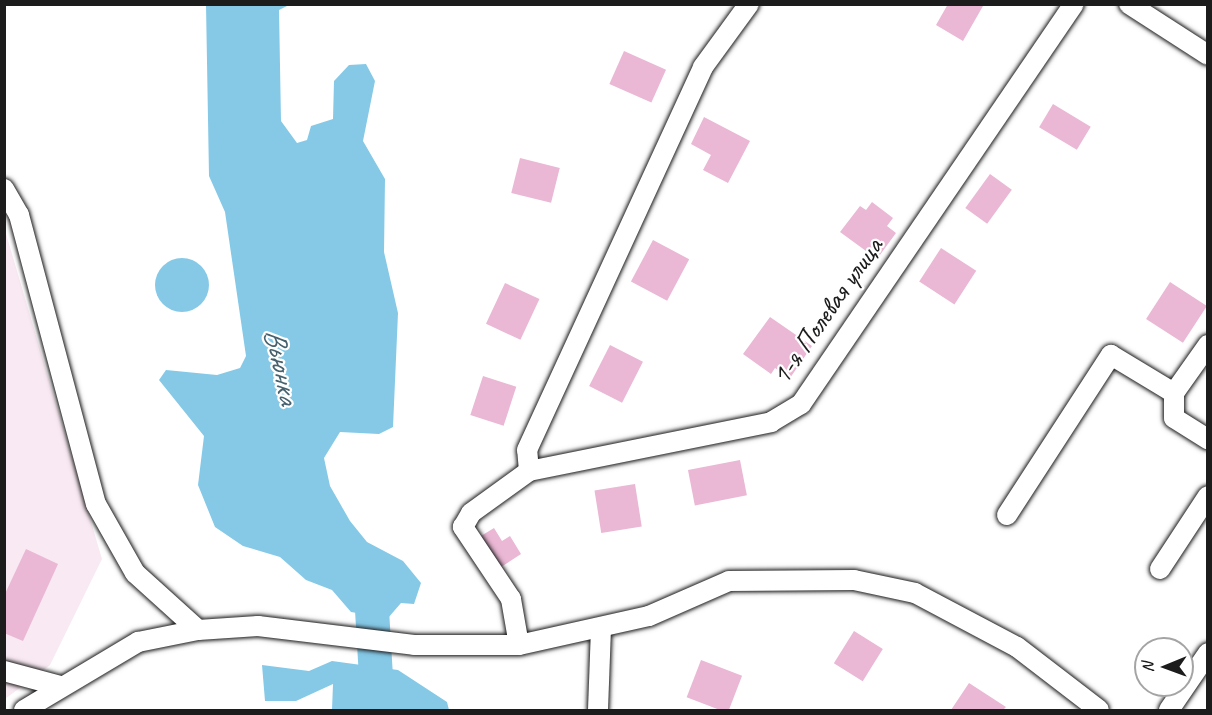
<!DOCTYPE html>
<meta charset="utf-8">
<style>
body{margin:0}
#map{position:relative;width:1212px;height:715px;overflow:hidden;background:#fff;font-family:Caveat,sans-serif}
div>[style]{position:absolute}
[style*='--x']{left:calc(var(--x)*1px);top:calc(var(--y)*1px);width:calc(var(--w)*1px);rotate:calc(var(--a)*1deg)}
.built>*{inset:0;background:#f9e9f2}
.water>*{inset:0;background:#85c9e7}
.round{border-radius:50%}
.river>*{height:34px;margin:-17px;padding:0 17px;transform-origin:17px;border-radius:17px;background:#85c9e7}
.building>*{inset:0;background:#eab7d4;transform-origin:0 0}
.roads{filter:drop-shadow(0 0 2px #1c1c1c) drop-shadow(0 0 2px #1c1c1c)}
.minor>*{height:20px;margin:-10px;padding:0 10px;transform-origin:10px;border-radius:10px;background:#fff}
span{translate:-50% -50%;white-space:nowrap;text-align:center;line-height:1.15;-webkit-text-stroke:4.5px #fff;paint-order:stroke}
.street-label{font-size:28px;color:#1c1c1c}
.water-label{font-size:30px;color:#46616d;font-style:italic}
.frame{position:absolute;inset:0;border:6px solid #1c1c1c;pointer-events:none}
.north{position:absolute;left:1134px;top:637px;width:60px;height:60px;box-sizing:border-box;background:#fff;border:2px solid #a4a4a4;border-radius:50%;rotate:269deg;font-size:16px;font-weight:700;line-height:24px;text-align:center;color:#1c1c1c}
.north::after{content:'';display:block;margin:auto;width:21px;height:27px;background:#1c1c1c;clip-path:polygon(50% 0,100% 100%,50% 72%,0 100%)}
</style>
<div id="map">
<div class="built">
<i style="clip-path:polygon(4px 227px,102px 559px,50px 665px,5px 699px)"></i>
</div>
<div class="water">
<i style="clip-path:polygon(206px 5px,289px 5px,279px 10px,281px 121px,297px 143px,307px 140px,311px 126px,333px 119px,334px 81px,349px 65px,366px 64px,375px 81px,363px 141px,385px 179px,384px 252px,398px 313px,393px 427px,379px 434px,340px 432px,324px 458px,330px 486px,350px 521px,367px 542px,403px 561px,421px 583px,414px 604px,401px 603px,388px 618px,351px 612px,332px 590px,306px 580px,280px 557px,243px 546px,215px 527px,198px 485px,204px 436px,159px 380px,166px 370px,217px 375px,240px 368px,246px 356px,225px 212px,209px 176px)"></i>
<i class="round" style="left:155px;top:258px;width:54px;height:54px"></i>
<i style="clip-path:polygon(332px 661px,398px 670px,447px 702px,449px 710px,332px 710px,333px 684px,296px 701px,265px 701px,262px 665px,309px 671px)"></i>
</div>
<div class="river">
<i style="--x:356;--y:572;--w:26;--a:54"></i>
<i style="--x:371;--y:593;--w:117;--a:86.6"></i>
</div>
<div class="building">
<i style="clip-path:polygon(948px 4px,983px 6px,963px 41px,936px 25px)"></i>
<i style="left:624px;top:51px;width:46px;height:36px;rotate:24deg"></i>
<i style="left:1053px;top:104px;width:44px;height:27px;rotate:31deg"></i>
<i style="clip-path:polygon(704px 117px,750px 141px,728px 183px,703px 170px,711px 155px,691px 144px)"></i>
<i style="left:520px;top:158px;width:41px;height:36px;rotate:14deg"></i>
<i style="left:990px;top:174px;width:27px;height:42px;rotate:36deg"></i>
<i style="clip-path:polygon(872px 202px,893px 218px,887px 226px,896px 233px,877px 259px,840px 232px,860px 206px,866px 210px)"></i>
<i style="left:653px;top:240px;width:41px;height:47px;rotate:28deg"></i>
<i style="left:941px;top:248px;width:42px;height:40px;rotate:33deg"></i>
<i style="left:1170px;top:282px;width:44px;height:44px;rotate:33deg"></i>
<i style="left:505px;top:283px;width:38px;height:45px;rotate:25deg"></i>
<i style="clip-path:polygon(770px 317px,812px 346px,790px 378px,775px 368px,771px 374px,743px 354px)"></i>
<i style="left:610px;top:345px;width:37px;height:46px;rotate:27deg"></i>
<i style="left:483px;top:376px;width:35px;height:41px;rotate:18deg"></i>
<i style="left:740px;top:460px;width:36px;height:53px;rotate:79deg"></i>
<i style="left:635px;top:484px;width:43px;height:41px;rotate:81deg"></i>
<i style="clip-path:polygon(494px 528px,502px 541px,510px 536px,521px 554px,501px 567px,481px 536px)"></i>
<i style="clip-path:polygon(26px 549px,58px 564px,23px 641px,4px 633px,4px 596px)"></i>
<i style="left:854px;top:631px;width:34px;height:38px;rotate:32deg"></i>
<i style="left:701px;top:660px;width:44px;height:40px;rotate:21deg"></i>
<i style="clip-path:polygon(969px 683px,1006px 707px,1003px 710px,951px 710px)"></i>
</div>
<div class="roads">
<div class="minor">
<i style="--x:1129;--y:4;--w:94;--a:32.8"></i>
<i style="--x:4;--y:189;--w:30;--a:60"></i>
<i style="--x:19;--y:215;--w:299;--a:75.1"></i>
<i style="--x:96;--y:504;--w:79;--a:60.5"></i>
<i style="--x:135;--y:573;--w:85;--a:42.1"></i>
<i style="--x:1174;--y:393;--w:25;--a:90"></i>
<i style="--x:1174;--y:418;--w:40;--a:32"></i>
<i style="--x:529;--y:471;--w:21;--a:-95"></i>
<i style="--x:527;--y:450;--w:422;--a:-65.3"></i>
<i style="--x:703;--y:67;--w:78;--a:-53.9"></i>
<i style="--x:1007;--y:515;--w:191;--a:-57"></i>
<i style="--x:1111;--y:355;--w:74;--a:31.1"></i>
<i style="--x:1174;--y:393;--w:59;--a:-54.7"></i>
<i style="--x:1160;--y:569;--w:87;--a:-56.7"></i>
<i style="--x:519;--y:645;--w:47;--a:-99.9"></i>
<i style="--x:511;--y:599;--w:87;--a:-123.7"></i>
<i style="--x:463;--y:527;--w:16;--a:-60"></i>
<i style="--x:471;--y:513;--w:72;--a:-35.9"></i>
<i style="--x:529;--y:471;--w:247;--a:-11.4"></i>
<i style="--x:771;--y:422;--w:35;--a:-31"></i>
<i style="--x:801;--y:404;--w:484;--a:-55.7"></i>
<i style="--x:4;--y:671;--w:58;--a:15"></i>
<i style="--x:24;--y:710;--w:133;--a:-30.8"></i>
<i style="--x:138;--y:642;--w:61;--a:-11.3"></i>
<i style="--x:198;--y:630;--w:60;--a:-3.8"></i>
<i style="--x:258;--y:626;--w:157;--a:6.9"></i>
<i style="--x:414;--y:645;--w:105;--a:0"></i>
<i style="--x:519;--y:645;--w:133;--a:-12.6"></i>
<i style="--x:649;--y:616;--w:87;--a:-23.6"></i>
<i style="--x:729;--y:581;--w:125;--a:-0.5"></i>
<i style="--x:854;--y:580;--w:62;--a:12"></i>
<i style="--x:915;--y:593;--w:115;--a:27.9"></i>
<i style="--x:1017;--y:647;--w:103;--a:37.5"></i>
<i style="--x:598;--y:710;--w:82;--a:-87.9"></i>
<i style="--x:1169;--y:710;--w:69;--a:-55.6"></i>
</div>
</div>
<div class="street-label">
<span style="left:827px;top:311px;rotate:-55deg">1-я Полевая улица</span>
</div>
<div class="water-label">
<span style="left:282px;top:366px;rotate:78deg">Вьюнка</span>
</div>
<div class="frame"></div>
<div class="north">N</div>
</div>
